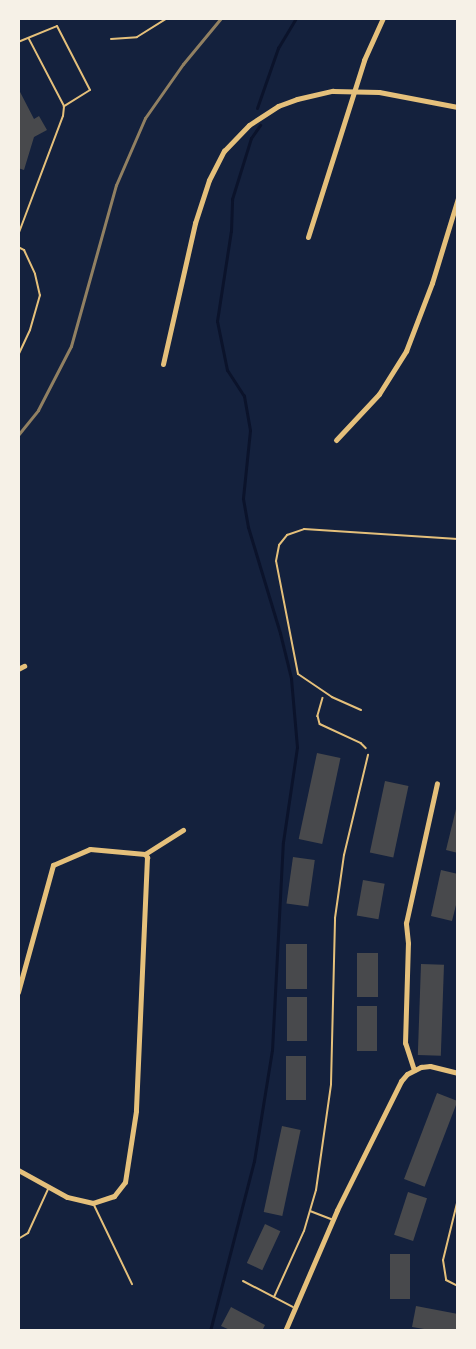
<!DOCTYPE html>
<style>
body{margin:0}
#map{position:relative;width:476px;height:1349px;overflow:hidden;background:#14213d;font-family:"Titillium Web",sans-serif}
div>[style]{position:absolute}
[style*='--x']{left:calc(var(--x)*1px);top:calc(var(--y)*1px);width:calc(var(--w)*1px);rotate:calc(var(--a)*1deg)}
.stream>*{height:3px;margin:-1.5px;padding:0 1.5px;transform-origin:1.5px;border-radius:1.5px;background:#0b132b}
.building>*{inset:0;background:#48494c;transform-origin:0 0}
.path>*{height:1.5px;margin:-0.75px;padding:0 0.75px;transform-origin:0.75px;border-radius:0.75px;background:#e5c07b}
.service>*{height:2px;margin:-1px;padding:0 1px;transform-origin:1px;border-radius:1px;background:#e5c07b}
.minor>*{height:5px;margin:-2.5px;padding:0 2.5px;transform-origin:2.5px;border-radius:2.5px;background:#e5c07b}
.rail>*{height:3px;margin:-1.5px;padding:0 1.5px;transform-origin:1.5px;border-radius:1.5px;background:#918062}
span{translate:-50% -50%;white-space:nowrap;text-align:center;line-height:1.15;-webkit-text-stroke:6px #f6f1e7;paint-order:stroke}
.frame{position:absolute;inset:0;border:20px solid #f6f1e7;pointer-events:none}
</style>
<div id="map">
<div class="stream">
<i style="--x:257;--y:108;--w:64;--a:-70.7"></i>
<i style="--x:278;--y:48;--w:35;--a:-59"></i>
<i style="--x:210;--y:1331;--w:176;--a:-75.5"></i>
<i style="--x:254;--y:1161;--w:112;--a:-80.8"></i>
<i style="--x:272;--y:1050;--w:208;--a:-87"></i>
<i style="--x:283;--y:842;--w:96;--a:-81.6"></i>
<i style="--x:297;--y:747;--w:69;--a:-95"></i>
<i style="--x:291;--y:678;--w:46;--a:-103.7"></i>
<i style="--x:280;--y:633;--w:111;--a:-106.8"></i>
<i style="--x:248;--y:527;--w:29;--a:-100"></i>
<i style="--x:243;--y:498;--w:68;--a:-84.1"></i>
<i style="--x:250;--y:430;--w:35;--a:-100"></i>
<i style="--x:244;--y:396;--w:31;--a:-123"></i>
<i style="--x:227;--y:370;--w:50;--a:-101.5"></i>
<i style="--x:217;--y:321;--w:91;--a:-81.2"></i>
<i style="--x:231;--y:231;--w:32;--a:-88"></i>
<i style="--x:232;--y:199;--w:64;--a:-72.7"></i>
<i style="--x:251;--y:138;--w:16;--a:-55"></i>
</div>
<div class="building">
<i style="clip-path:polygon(18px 88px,34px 119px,39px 116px,47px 130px,34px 137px,24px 170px,18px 168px)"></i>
<i style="left:317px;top:753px;width:24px;height:88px;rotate:12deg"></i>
<i style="left:385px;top:781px;width:24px;height:73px;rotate:12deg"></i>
<i style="clip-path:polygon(457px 805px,458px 805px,458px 853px,446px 850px)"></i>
<i style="left:293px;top:857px;width:22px;height:47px;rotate:8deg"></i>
<i style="clip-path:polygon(441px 870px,458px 874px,458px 897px,452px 921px,431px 916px)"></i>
<i style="left:363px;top:880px;width:22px;height:36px;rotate:10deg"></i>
<i style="left:286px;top:944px;width:21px;height:45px"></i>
<i style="left:357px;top:953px;width:21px;height:44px"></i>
<i style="left:421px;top:964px;width:23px;height:91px;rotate:2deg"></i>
<i style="left:287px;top:997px;width:20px;height:44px"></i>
<i style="left:357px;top:1006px;width:20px;height:45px"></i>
<i style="left:286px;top:1056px;width:20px;height:44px"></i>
<i style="left:437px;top:1093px;width:22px;height:92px;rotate:21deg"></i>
<i style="left:282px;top:1126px;width:19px;height:88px;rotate:12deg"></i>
<i style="left:408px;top:1192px;width:20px;height:45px;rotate:18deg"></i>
<i style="left:265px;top:1224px;width:17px;height:43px;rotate:25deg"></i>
<i style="left:390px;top:1254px;width:20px;height:45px"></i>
<i style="clip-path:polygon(416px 1306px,458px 1314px,457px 1331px,436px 1331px,412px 1327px)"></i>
<i style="clip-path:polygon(231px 1307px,265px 1325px,262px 1331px,232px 1331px,221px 1326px)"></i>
</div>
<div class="path">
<i style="--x:323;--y:698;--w:19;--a:106"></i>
<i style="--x:318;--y:716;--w:8;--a:76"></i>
<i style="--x:320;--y:724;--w:45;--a:24.9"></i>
<i style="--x:361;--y:743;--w:7;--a:45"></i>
</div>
<div class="service">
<i style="--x:111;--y:39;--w:26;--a:-4"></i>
<i style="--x:137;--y:37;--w:36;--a:-32"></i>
<i style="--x:18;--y:42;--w:42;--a:-22.3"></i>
<i style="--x:57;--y:26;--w:72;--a:62.7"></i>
<i style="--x:90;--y:90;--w:31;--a:148"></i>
<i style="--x:18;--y:235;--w:127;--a:-69.3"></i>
<i style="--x:63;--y:116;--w:10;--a:-84"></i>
<i style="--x:64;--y:106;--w:76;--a:-117.6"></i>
<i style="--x:18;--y:247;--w:7;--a:27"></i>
<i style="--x:24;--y:250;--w:26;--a:65"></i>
<i style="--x:35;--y:274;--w:22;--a:77"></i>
<i style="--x:40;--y:295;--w:36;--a:106"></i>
<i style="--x:30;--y:330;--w:29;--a:115"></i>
<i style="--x:361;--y:710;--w:32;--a:-156"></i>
<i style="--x:332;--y:697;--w:41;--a:-145.9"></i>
<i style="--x:298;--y:674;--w:115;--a:-101"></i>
<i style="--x:276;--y:561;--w:16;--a:-79"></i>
<i style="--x:279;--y:545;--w:13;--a:-51"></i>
<i style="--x:287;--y:535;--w:18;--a:-19"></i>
<i style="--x:304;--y:529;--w:154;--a:3.7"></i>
<i style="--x:458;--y:1199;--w:63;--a:103.8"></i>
<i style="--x:443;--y:1260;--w:20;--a:81"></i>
<i style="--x:446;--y:1280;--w:13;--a:27"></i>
<i style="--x:93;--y:1203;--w:90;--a:64.3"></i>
<i style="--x:310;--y:1211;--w:25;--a:21"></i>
<i style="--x:18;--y:1239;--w:12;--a:-31"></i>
<i style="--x:28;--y:1233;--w:51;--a:-65.5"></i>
<i style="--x:243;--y:1281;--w:56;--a:27.5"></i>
<i style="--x:274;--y:1297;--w:72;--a:-65.6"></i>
<i style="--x:304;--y:1231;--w:43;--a:-73.7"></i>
<i style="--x:316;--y:1190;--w:107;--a:-81.9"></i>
<i style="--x:331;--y:1084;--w:166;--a:-88.6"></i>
<i style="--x:335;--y:918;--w:64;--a:-81.9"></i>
<i style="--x:344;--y:855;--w:103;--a:-76.5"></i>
</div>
<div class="minor">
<i style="--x:308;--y:237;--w:186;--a:-72.4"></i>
<i style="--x:364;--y:60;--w:46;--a:-65.7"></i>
<i style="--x:163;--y:364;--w:145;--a:-77.2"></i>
<i style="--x:195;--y:223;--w:45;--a:-72"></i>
<i style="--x:209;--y:180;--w:33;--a:-63"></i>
<i style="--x:224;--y:151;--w:36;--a:-46"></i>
<i style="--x:249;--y:125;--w:35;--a:-33"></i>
<i style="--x:278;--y:106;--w:20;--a:-20"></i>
<i style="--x:297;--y:99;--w:37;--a:-13"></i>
<i style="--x:333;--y:91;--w:46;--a:1.2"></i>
<i style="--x:379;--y:92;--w:80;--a:10.8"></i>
<i style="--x:336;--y:440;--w:63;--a:-46.9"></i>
<i style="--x:379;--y:394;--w:51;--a:-57.9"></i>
<i style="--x:406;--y:351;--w:73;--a:-69.1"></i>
<i style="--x:432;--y:283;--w:89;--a:-73"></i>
<i style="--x:18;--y:669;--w:7;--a:-27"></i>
<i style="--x:145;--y:854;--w:45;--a:-32.3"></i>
<i style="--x:18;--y:992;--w:132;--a:-74.6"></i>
<i style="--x:53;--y:865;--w:40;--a:-23.4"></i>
<i style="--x:90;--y:849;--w:55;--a:5.2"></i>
<i style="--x:145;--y:854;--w:4;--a:56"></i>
<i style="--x:147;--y:857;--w:254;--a:92.5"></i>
<i style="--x:136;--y:1111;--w:72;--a:98.8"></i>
<i style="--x:125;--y:1182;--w:18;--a:128"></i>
<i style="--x:114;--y:1196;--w:22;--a:162"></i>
<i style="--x:93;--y:1203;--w:27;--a:-167"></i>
<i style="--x:67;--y:1197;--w:56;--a:-151.1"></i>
<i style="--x:414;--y:1070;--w:28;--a:-108"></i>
<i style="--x:405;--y:1043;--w:100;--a:-88.3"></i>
<i style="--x:408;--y:943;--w:20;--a:-96"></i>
<i style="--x:406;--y:923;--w:143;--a:-77.5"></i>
<i style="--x:285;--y:1331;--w:132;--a:-66.7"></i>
<i style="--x:337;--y:1210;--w:144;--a:-63.6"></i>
<i style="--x:401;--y:1081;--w:9;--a:-49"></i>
<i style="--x:407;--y:1074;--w:16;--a:-27"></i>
<i style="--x:421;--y:1067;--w:9;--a:-6"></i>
<i style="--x:430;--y:1066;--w:29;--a:14"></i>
</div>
<div class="rail">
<i style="--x:18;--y:435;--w:32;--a:-51"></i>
<i style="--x:38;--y:410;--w:72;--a:-62.7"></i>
<i style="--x:71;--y:346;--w:167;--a:-74.4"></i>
<i style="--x:116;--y:185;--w:73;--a:-66.6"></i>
<i style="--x:145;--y:118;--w:66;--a:-54.9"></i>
<i style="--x:183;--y:64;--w:60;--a:-50.4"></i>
</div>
<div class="frame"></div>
</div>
